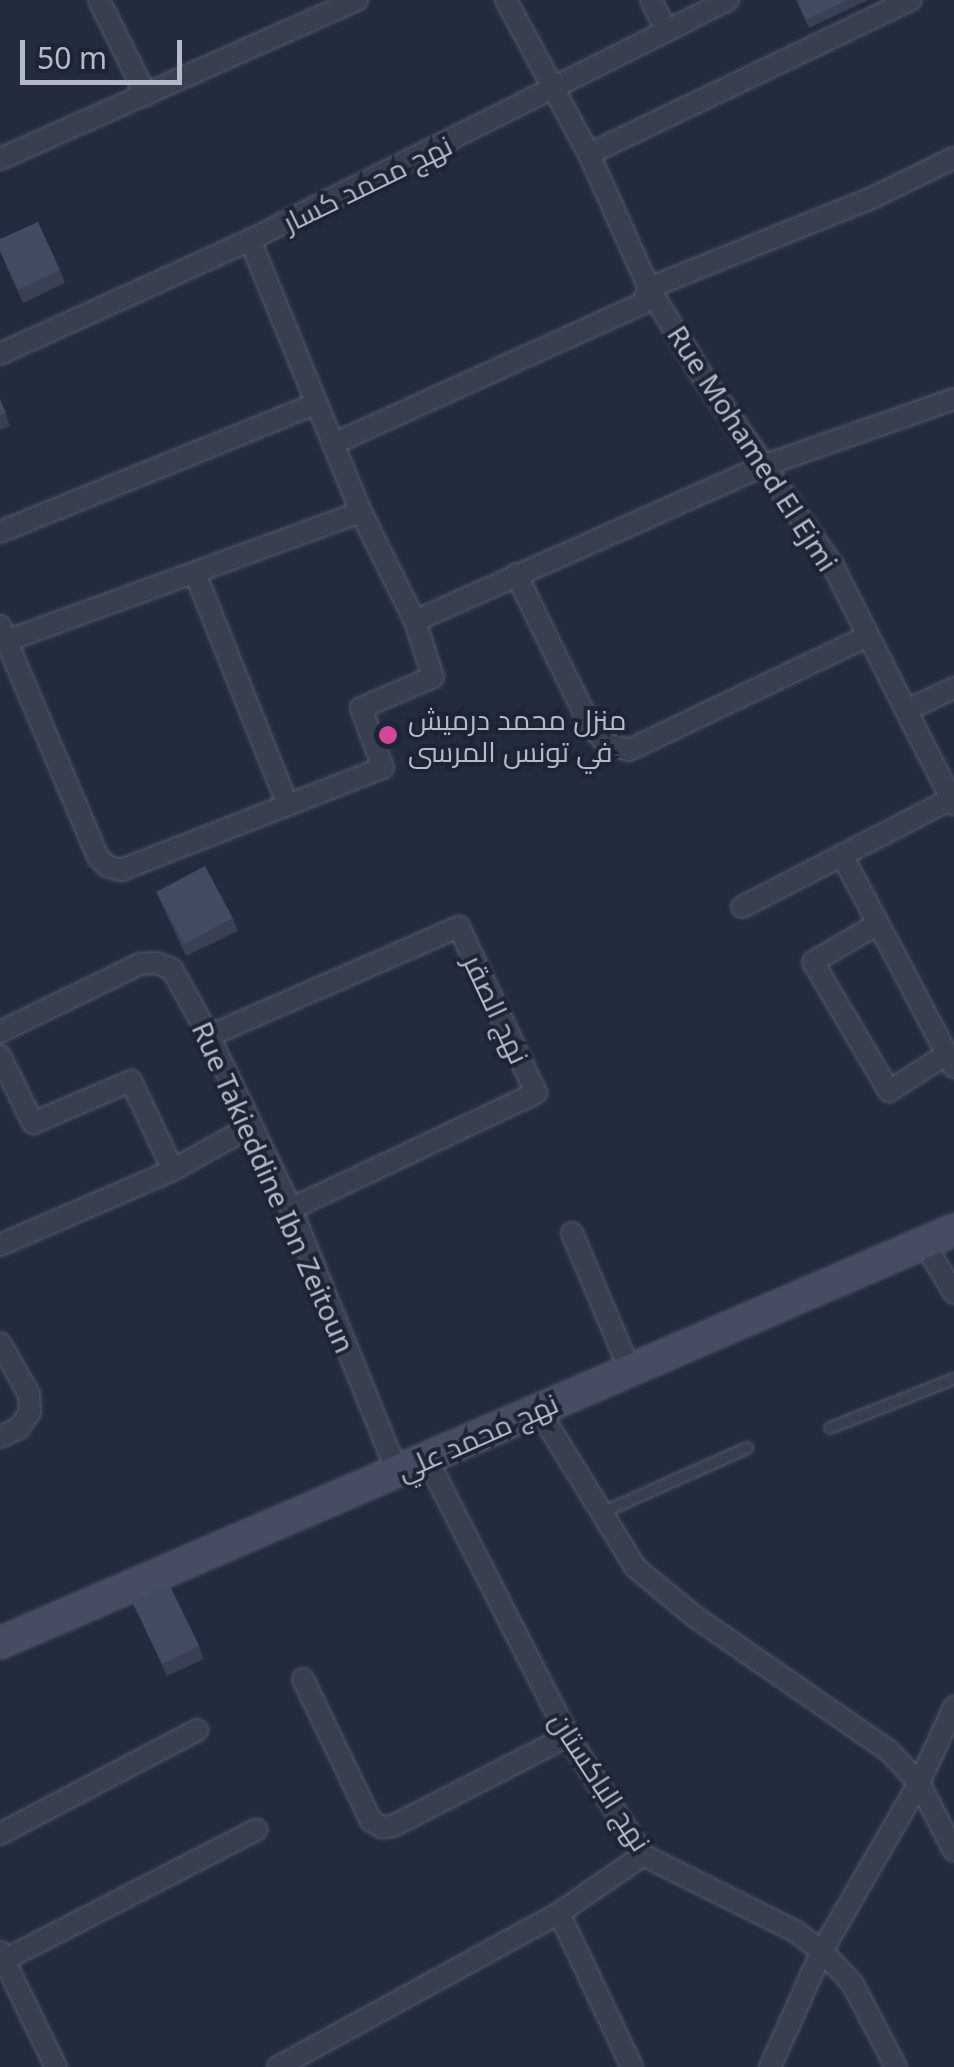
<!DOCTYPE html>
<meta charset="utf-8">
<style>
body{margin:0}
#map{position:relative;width:954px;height:2067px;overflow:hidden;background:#232c3f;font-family:"Noto Sans",Cairo,sans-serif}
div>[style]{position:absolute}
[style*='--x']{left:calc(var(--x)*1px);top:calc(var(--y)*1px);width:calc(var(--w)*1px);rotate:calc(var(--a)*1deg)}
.roads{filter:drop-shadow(0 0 2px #535a6a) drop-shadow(0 0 2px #535a6a)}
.lane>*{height:10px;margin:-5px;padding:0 5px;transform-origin:5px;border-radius:5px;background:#383f4f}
.street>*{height:20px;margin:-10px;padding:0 10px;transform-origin:10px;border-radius:10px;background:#383f4f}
.secondary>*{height:30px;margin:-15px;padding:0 15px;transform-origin:15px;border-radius:15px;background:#464d62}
.wall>*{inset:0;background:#394054}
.building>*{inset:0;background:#424b62;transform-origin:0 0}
.dots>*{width:28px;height:28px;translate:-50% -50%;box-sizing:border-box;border:5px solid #1d2434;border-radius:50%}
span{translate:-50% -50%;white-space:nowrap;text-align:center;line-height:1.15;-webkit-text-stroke:8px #1d2434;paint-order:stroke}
.street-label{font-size:28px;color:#b4baca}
.poi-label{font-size:28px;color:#b4baca}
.left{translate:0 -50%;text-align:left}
.scale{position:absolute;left:20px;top:40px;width:162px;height:45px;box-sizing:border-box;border:5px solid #b4baca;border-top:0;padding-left:12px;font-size:30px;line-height:35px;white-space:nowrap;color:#b4baca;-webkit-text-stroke:8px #1d2434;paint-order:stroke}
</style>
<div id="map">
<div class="roads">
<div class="lane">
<i style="--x:830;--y:1428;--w:133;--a:-21.6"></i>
<i style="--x:604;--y:1512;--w:157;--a:-24.1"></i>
</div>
<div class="street">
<i style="--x:99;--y:0;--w:106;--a:63.7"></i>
<i style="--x:506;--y:0;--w:175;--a:61.7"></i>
<i style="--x:589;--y:154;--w:147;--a:65.9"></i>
<i style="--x:649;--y:288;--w:104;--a:58.8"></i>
<i style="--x:703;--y:377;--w:229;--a:55.5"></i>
<i style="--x:833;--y:566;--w:267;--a:63.1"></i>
<i style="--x:651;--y:0;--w:35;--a:63"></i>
<i style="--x:589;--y:154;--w:357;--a:-25.6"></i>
<i style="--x:0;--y:159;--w:391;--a:-24"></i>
<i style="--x:0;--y:354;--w:275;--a:-24.5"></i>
<i style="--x:250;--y:240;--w:535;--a:-26.66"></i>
<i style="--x:333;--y:444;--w:339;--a:-24.4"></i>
<i style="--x:642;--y:304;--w:17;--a:-66"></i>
<i style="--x:649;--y:288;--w:243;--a:-22"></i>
<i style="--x:874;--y:197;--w:89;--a:-26"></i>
<i style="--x:0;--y:532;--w:342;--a:-22.1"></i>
<i style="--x:195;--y:573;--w:250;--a:68.2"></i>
<i style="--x:516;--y:574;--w:173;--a:63.9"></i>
<i style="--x:592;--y:729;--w:22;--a:43"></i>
<i style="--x:608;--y:744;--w:22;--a:16"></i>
<i style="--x:629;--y:750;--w:263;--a:-25.5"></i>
<i style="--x:415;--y:621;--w:381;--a:-24"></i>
<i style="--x:763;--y:466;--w:202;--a:-19.3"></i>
<i style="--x:0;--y:626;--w:251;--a:67"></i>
<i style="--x:98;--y:857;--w:13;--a:45"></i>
<i style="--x:107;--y:866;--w:15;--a:16"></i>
<i style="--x:121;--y:870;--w:281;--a:-21.3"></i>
<i style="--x:383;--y:768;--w:64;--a:-110.1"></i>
<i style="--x:361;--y:708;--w:78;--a:-23.3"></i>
<i style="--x:433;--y:677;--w:59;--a:-107.8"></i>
<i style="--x:415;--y:621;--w:122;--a:-116.4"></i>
<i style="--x:361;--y:512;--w:294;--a:-112.2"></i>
<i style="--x:6;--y:641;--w:378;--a:-20"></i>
<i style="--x:907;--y:710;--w:52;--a:-25.1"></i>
<i style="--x:842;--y:855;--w:240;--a:62.2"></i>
<i style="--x:742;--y:907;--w:235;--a:-27.3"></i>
<i style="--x:876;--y:925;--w:73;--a:149.6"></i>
<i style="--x:813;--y:962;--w:150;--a:59.5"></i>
<i style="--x:889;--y:1091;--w:69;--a:-32.5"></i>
<i style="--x:0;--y:1032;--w:156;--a:-25.9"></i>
<i style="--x:140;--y:964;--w:17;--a:-3"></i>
<i style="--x:157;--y:963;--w:16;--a:22"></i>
<i style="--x:172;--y:969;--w:77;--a:61.1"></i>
<i style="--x:209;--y:1036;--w:191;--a:64.6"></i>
<i style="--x:291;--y:1209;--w:283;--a:68"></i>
<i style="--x:209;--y:1036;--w:273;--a:-23.6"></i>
<i style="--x:459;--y:927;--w:183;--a:65.1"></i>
<i style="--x:536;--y:1093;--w:271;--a:154.7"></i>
<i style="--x:0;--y:1056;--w:75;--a:63.8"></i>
<i style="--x:33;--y:1123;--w:107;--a:-23.2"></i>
<i style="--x:131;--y:1081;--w:98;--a:64.7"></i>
<i style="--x:572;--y:1233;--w:147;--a:67.1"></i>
<i style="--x:924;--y:1243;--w:58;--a:59"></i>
<i style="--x:0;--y:1245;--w:189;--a:-23.4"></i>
<i style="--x:173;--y:1170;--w:90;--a:-29.4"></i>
<i style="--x:0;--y:1343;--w:59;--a:60.4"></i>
<i style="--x:29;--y:1394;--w:18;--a:87"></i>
<i style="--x:30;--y:1412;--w:19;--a:125"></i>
<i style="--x:19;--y:1428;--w:21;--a:155"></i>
<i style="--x:538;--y:1409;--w:187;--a:58.4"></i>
<i style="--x:636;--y:1568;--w:75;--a:39.6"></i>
<i style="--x:694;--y:1616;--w:237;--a:34.7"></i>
<i style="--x:889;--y:1751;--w:44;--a:46.8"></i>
<i style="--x:919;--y:1783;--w:76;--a:62.8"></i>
<i style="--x:427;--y:1459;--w:311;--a:63"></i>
<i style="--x:568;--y:1736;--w:141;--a:57.8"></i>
<i style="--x:643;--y:1855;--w:170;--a:26.6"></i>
<i style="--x:795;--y:1931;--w:34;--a:37"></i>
<i style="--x:822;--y:1951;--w:44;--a:46.8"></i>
<i style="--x:852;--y:1983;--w:95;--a:62.4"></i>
<i style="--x:303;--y:1679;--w:157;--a:64.4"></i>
<i style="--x:371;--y:1821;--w:13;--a:29"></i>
<i style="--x:382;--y:1827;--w:11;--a:-5"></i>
<i style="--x:393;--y:1826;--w:197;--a:-27.2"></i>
<i style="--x:0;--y:1834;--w:223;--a:-27.8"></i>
<i style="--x:559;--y:1913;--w:170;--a:64.6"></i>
<i style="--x:0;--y:1952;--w:128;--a:64"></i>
<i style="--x:4;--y:1960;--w:284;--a:-27.3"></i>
<i style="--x:278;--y:2067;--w:320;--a:-28.7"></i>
<i style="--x:559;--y:1913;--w:102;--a:-34.6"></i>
<i style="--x:770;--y:2067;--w:127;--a:-65.9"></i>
<i style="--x:822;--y:1951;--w:194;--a:-60"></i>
<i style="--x:919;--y:1783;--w:84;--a:-65.3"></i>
</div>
<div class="secondary">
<i style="--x:0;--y:1643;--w:1040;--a:-23.41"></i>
</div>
</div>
<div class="wall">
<i style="clip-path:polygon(796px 0,868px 0,809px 28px)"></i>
<i style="clip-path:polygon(0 239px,60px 270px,65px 283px,23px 303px,0 252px)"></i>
<i style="clip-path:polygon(0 399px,10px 426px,0 430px)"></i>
<i style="clip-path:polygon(156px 892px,233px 918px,238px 931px,186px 956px)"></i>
<i style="clip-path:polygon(132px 1601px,199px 1646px,204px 1659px,167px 1676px)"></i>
</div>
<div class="building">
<i style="clip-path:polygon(797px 0,847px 0,806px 20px)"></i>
<i style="clip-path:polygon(38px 222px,60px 270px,18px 290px,0 250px,0 239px)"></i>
<i style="clip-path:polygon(0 399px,6px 413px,0 415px)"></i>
<i style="left:205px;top:866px;width:59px;height:55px;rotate:62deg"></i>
<i style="left:169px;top:1584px;width:69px;height:41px;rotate:64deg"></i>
</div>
<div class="dots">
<i style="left:388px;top:735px;background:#d1479c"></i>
</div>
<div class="street-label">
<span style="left:367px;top:183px;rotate:-26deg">نهج محمد كسار</span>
<span style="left:753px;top:448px;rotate:57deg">Rue Mohamed El Ejmi</span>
<span style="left:497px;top:1009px;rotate:65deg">نهج الصقر</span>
<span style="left:274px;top:1187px;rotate:66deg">Rue Takieddine Ibn Zeitoun</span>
<span style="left:477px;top:1436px;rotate:-24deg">نهج محمد علي</span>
<span style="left:601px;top:1781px;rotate:57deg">نهج الباكستان</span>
</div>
<div class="poi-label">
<span class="left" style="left:408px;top:735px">منزل محمد درميش<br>في تونس المرسى</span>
</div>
<div class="scale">50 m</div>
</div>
